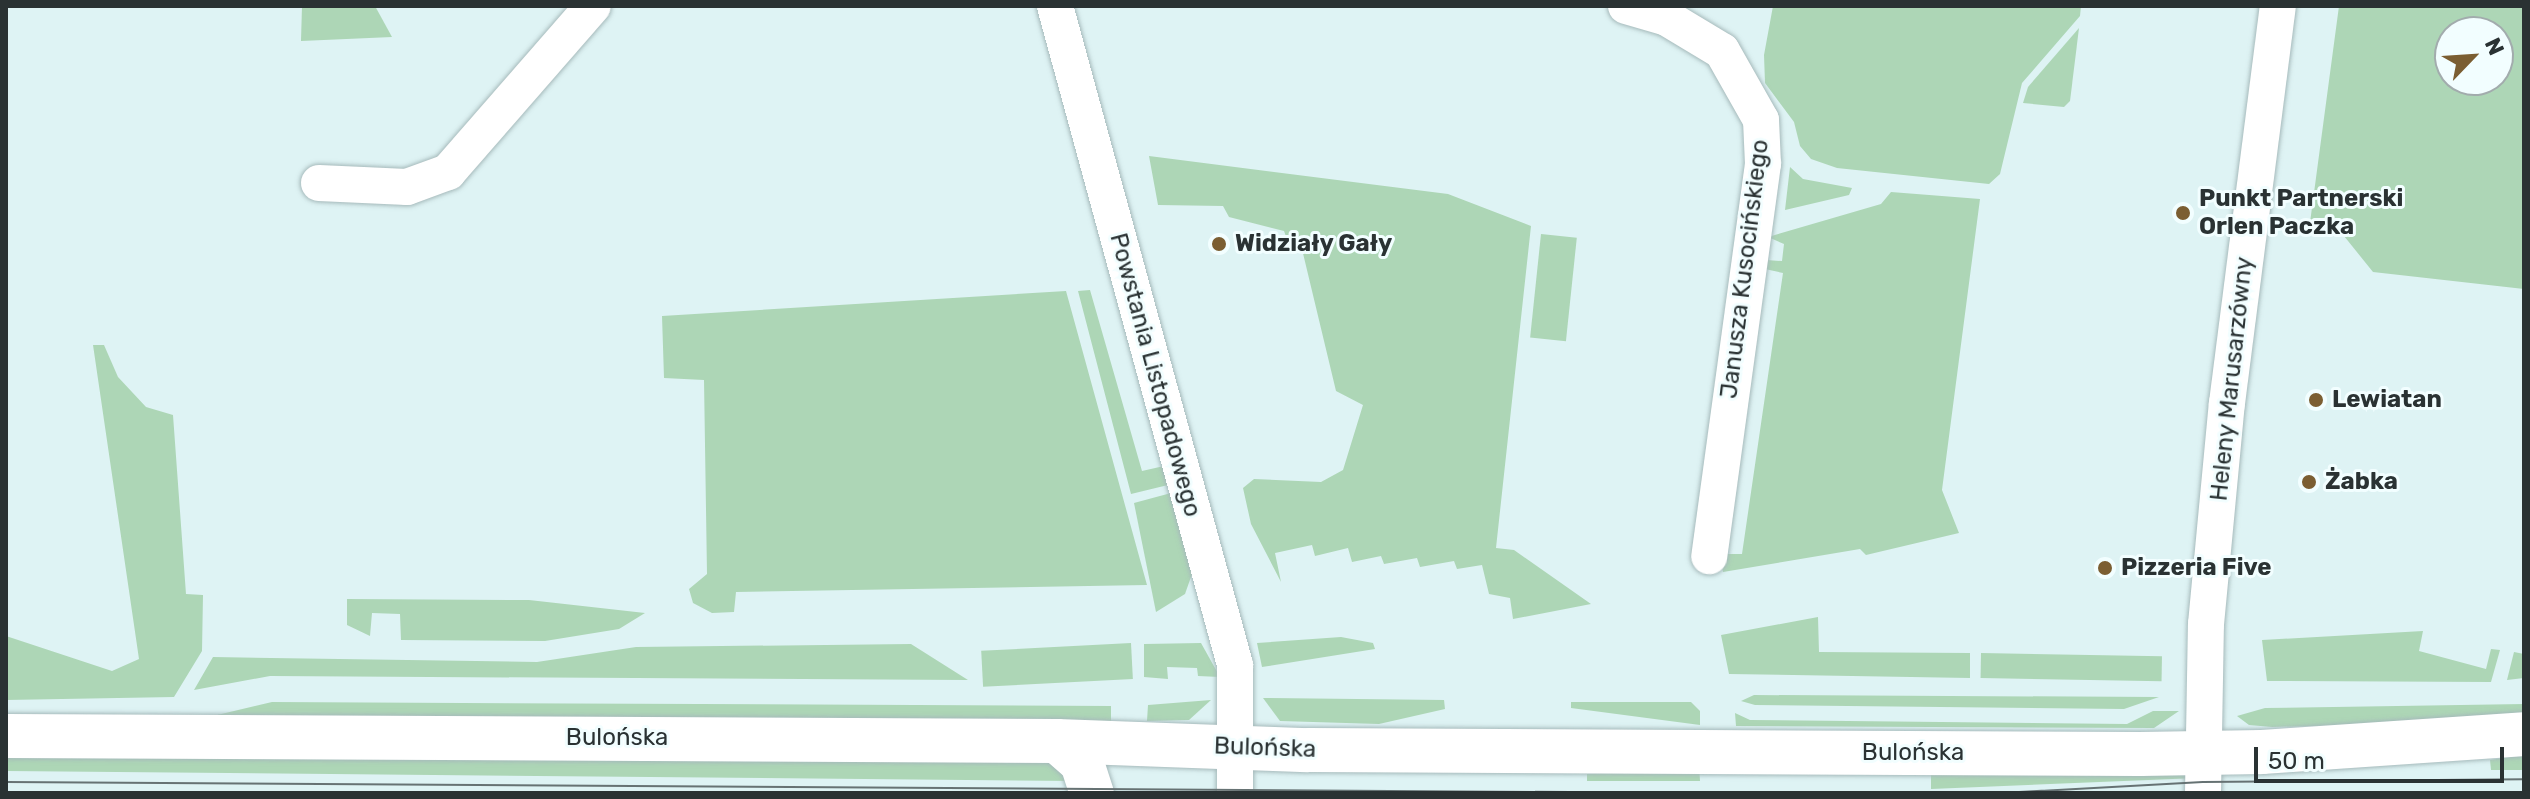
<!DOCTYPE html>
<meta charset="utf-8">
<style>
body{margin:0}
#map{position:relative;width:2530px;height:799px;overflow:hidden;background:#def3f4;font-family:Rubik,sans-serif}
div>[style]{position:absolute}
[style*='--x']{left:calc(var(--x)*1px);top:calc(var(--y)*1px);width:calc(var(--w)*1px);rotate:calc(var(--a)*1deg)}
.green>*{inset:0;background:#add6b6;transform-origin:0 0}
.roads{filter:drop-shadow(0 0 2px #a6babb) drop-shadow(0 0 2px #a6babb)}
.minor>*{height:36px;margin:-18px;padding:0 18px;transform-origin:18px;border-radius:18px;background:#fff}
.secondary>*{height:44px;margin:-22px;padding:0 22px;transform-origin:22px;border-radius:22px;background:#fff}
.tram>*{height:2px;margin:-1px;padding:0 1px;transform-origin:1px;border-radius:1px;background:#667273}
.dots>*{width:22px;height:22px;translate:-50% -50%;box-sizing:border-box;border:4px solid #f2feff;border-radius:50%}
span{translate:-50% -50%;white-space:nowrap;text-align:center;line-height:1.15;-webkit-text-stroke:6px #f2feff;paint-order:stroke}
.poi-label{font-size:24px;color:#2a3233;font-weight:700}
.left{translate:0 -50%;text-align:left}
.street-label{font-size:24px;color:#2a3233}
.frame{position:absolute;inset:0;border:8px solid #2a3233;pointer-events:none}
.north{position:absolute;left:2434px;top:16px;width:80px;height:80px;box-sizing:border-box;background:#f2feff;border:2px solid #a2acad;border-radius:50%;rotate:65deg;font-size:22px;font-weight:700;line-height:32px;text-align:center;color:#2a3233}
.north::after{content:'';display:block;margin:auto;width:28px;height:36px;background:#7b5e32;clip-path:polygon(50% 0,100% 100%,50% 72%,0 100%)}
.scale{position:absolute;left:2254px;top:747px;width:250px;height:36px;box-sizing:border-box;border:4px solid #2a3233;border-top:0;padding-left:10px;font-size:24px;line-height:28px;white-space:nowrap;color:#2a3233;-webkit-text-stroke:6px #f2feff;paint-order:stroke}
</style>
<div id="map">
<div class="green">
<i style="clip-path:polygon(302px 6px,375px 6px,392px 37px,301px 41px)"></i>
<i style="clip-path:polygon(1773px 6px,2081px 6px,2080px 16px,2022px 83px,2000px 174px,1989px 184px,1837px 168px,1811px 159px,1800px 146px,1794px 122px,1765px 83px,1764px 55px)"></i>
<i style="clip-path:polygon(evenodd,2339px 6px,2524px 6px,2524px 289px,2373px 272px,2344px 236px,2309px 230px,2339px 6px,2450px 32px,2498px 32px,2498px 80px,2450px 80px,2450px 32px)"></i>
<i style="clip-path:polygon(2079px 28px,2070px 101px,2064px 107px,2023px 103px,2028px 87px)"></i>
<i style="clip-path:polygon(1149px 156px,1448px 194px,1531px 226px,1496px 548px,1514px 550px,1591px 604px,1513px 619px,1510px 598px,1489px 594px,1482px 565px,1457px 569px,1454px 561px,1420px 567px,1417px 558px,1384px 564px,1381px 556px,1352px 562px,1348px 548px,1315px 556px,1312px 545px,1275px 553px,1281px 582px,1251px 524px,1243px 488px,1254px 479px,1321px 482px,1343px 470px,1363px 405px,1336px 391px,1301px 245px,1288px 242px,1284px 231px,1229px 217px,1223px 206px,1158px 205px)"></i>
<i style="clip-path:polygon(1790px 167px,1803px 179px,1852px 188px,1849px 195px,1785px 210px)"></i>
<i style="clip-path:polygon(1891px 192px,1980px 199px,1942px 490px,1959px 533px,1866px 555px,1860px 549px,1723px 572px,1721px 560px,1727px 554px,1742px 554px,1783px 273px,1765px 269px,1766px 260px,1782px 261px,1784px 244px,1768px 237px,1881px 204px)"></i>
<i style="left:1541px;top:234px;width:36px;height:104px;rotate:6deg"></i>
<i style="clip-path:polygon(1090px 290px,1142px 471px,1164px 466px,1168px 485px,1131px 494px,1078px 291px)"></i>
<i style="clip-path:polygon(1066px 291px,1147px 585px,736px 592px,734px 612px,712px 613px,693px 603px,689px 589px,707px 574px,704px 380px,664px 378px,662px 316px)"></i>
<i style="clip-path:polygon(93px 345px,104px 345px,118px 377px,146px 407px,173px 415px,186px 594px,203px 595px,202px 651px,174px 697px,6px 700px,6px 636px,112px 671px,139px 659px)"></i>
<i style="clip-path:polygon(1171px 493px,1192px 574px,1185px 594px,1156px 612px,1134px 503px)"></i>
<i style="clip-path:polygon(347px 599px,529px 600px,645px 613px,619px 629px,545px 641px,401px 640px,400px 614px,372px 613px,370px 636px,347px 625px)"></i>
<i style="clip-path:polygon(1818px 617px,1819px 652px,1970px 653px,1970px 678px,1729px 674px,1721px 635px)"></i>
<i style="clip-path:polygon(2423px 631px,2419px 651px,2486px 669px,2491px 649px,2500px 650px,2491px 682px,2267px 681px,2262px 640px)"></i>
<i style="clip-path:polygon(1341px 637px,1373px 643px,1375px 649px,1262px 667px,1257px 643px)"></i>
<i style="left:1131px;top:643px;width:36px;height:150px;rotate:87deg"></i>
<i style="clip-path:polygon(1201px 643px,1220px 677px,1198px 676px,1197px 668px,1167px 667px,1168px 679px,1144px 677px,1144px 644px)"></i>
<i style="clip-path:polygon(911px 644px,968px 680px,270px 676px,194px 690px,213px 657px,537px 662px,636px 647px)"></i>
<i style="clip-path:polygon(2514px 652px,2524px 654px,2524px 678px,2507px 680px)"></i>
<i style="left:1981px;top:653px;width:181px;height:25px;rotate:1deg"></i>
<i style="clip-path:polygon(1754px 695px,2159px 697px,2124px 709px,1755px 705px,1741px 701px)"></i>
<i style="clip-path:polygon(1263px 698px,1444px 700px,1445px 709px,1379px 724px,1280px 721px)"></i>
<i style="clip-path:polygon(1211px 700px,1189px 720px,1147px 721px,1148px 705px)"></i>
<i style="clip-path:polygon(272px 702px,1111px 706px,1111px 723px,213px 716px)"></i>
<i style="clip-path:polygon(1571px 702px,1691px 702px,1700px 711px,1700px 725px,1571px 708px)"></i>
<i style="clip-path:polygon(2524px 704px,2524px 715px,2459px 722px,2272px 727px,2249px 725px,2237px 716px,2265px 708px)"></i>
<i style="clip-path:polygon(2153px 711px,2179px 711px,2154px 728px,1736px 726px,1735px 713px,1750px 720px,2127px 724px)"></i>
<i style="clip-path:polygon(2524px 755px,2524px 770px,2491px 770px,2490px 760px)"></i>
<i style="clip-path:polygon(6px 756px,1052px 760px,1076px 781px,6px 771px)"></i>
<i style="clip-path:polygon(2181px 764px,2197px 778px,1931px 789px,1931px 767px)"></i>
<i style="clip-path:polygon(1699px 766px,1700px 781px,1587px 781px,1587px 774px)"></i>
</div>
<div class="roads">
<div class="minor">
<i style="--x:1055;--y:6;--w:683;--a:74.72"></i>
<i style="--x:1235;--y:665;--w:128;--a:90"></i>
<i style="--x:1626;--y:6;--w:43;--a:16.3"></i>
<i style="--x:1667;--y:18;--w:64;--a:31"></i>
<i style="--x:1722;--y:51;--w:79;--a:60.5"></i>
<i style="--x:1761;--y:120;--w:44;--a:87.4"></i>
<i style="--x:1763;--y:164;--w:396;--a:97.8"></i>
<i style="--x:319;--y:183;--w:88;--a:2.6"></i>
<i style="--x:407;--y:187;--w:44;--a:-20.1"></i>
<i style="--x:448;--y:172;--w:220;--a:-48.9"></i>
<i style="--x:2203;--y:793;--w:169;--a:-89"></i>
<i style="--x:2206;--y:624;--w:222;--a:-84.6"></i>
<i style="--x:2227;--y:403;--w:400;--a:-82.7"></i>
</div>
<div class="secondary">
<i style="--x:6;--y:736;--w:1051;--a:0.27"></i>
<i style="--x:1057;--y:741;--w:251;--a:2.1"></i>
<i style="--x:1308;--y:750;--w:832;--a:0.28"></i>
<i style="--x:2140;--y:754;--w:122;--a:-0.9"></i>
<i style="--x:2262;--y:752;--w:263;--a:-3.9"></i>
<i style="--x:1057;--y:741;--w:33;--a:41"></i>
<i style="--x:1082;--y:763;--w:32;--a:72"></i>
</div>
</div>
<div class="tram">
<i style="--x:6;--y:782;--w:1712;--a:0.37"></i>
<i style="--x:2001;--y:793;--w:202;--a:-3.1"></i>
<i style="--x:2203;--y:782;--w:321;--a:-0.5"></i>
</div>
<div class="dots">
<i style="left:2183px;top:213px;background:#7b5e32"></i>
<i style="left:1219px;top:244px;background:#7b5e32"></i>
<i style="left:2316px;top:400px;background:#7b5e32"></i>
<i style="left:2309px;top:482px;background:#7b5e32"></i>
<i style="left:2105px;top:568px;background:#7b5e32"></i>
</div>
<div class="poi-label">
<span class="left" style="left:2199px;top:213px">Punkt Partnerski<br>Orlen Paczka</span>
<span class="left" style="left:1235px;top:244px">Widziały Gały</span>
<span class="left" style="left:2332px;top:400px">Lewiatan</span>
<span class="left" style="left:2325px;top:482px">Żabka</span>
<span class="left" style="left:2121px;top:568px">Pizzeria Five</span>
</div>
<div class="street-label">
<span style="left:1745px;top:269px;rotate:-83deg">Janusza Kusocińskiego</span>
<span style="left:1155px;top:375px;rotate:75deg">Powstania Listopadowego</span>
<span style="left:2232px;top:379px;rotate:-84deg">Heleny Marusarzówny</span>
<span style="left:617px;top:738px">Bulońska</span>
<span style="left:1265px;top:748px;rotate:2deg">Bulońska</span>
<span style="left:1913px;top:753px">Bulońska</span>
</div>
<div class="frame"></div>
<div class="north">N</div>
<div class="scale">50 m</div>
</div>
